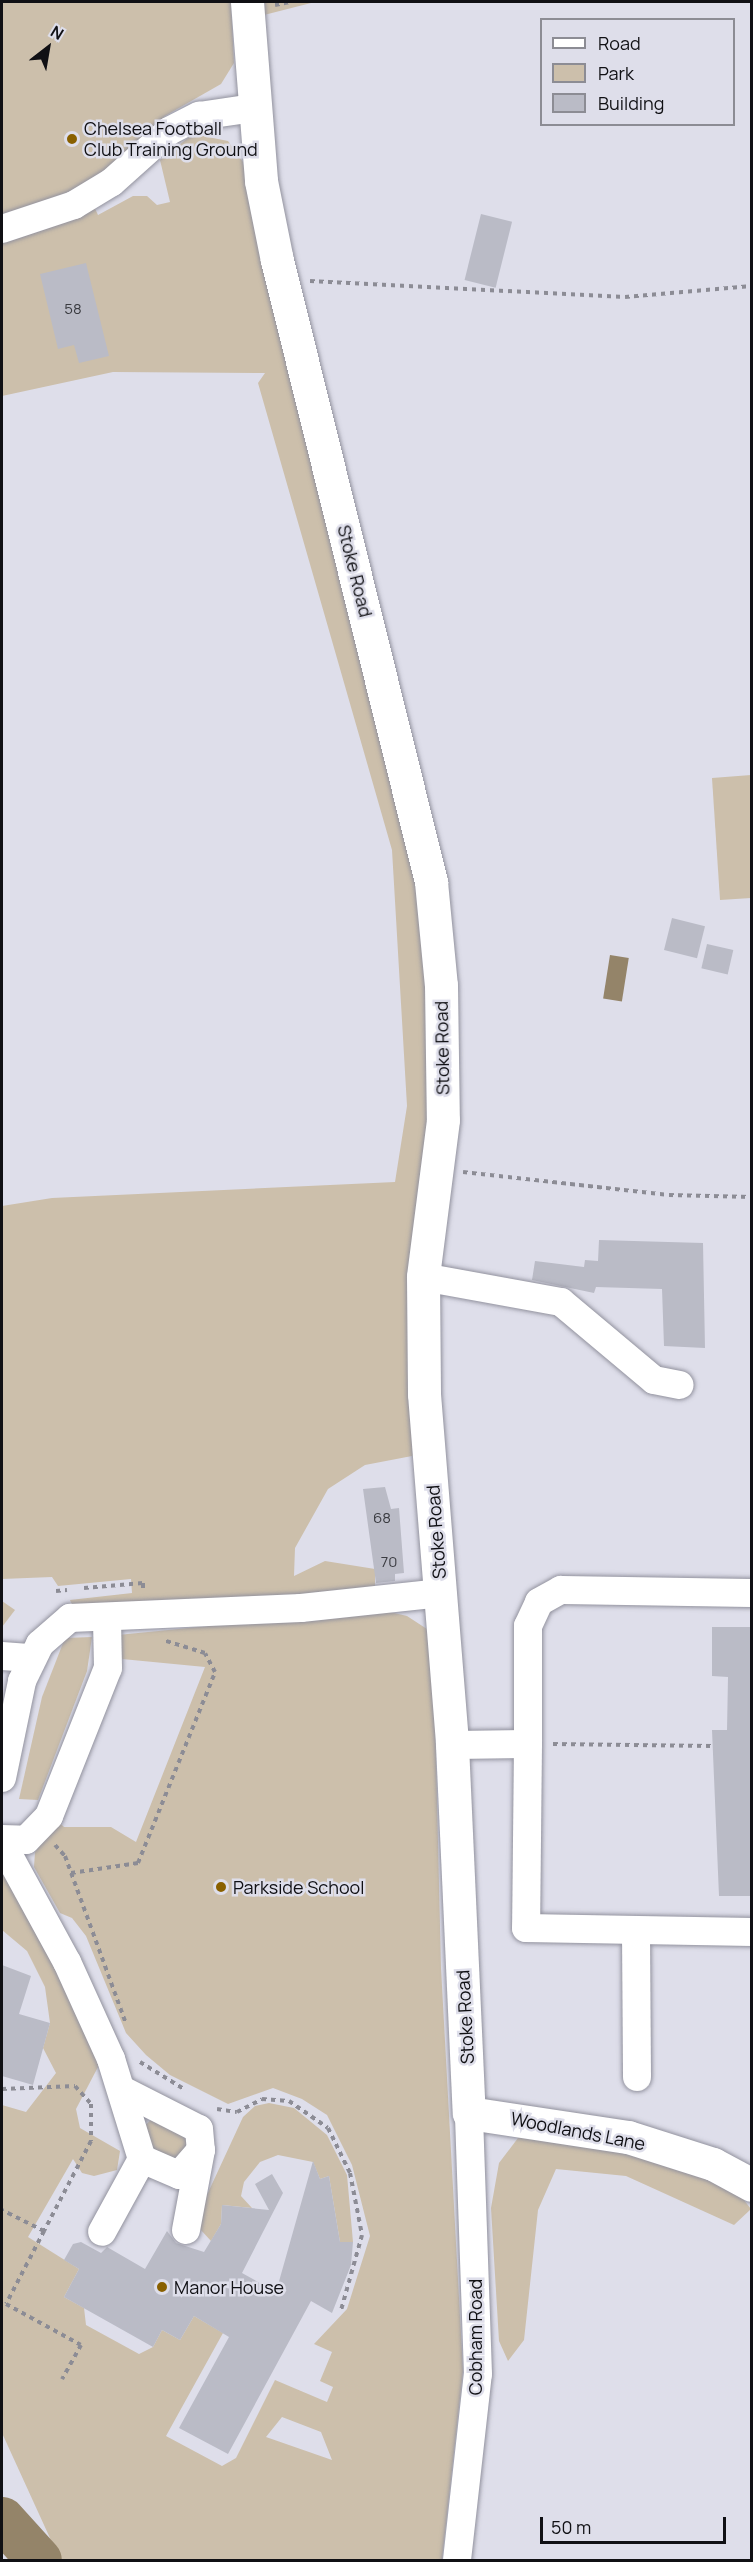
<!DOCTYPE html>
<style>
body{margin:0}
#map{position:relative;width:753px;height:2562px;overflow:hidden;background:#dedeea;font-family:Manrope,sans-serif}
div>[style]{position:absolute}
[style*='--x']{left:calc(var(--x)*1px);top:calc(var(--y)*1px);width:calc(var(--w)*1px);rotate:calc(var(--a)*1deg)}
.green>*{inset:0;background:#ccbfab}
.water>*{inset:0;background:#948469;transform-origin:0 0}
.river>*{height:45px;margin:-22.5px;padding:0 22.5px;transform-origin:22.5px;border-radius:22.5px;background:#948469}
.building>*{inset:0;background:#babbc6;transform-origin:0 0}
.path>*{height:4px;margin-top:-2px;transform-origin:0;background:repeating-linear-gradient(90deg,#8c8c95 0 4.5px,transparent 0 9px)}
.roads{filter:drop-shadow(0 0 2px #92929e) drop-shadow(0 0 2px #92929e)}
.minor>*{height:28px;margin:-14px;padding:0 14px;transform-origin:14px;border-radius:14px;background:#fff}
.major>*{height:33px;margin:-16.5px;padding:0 16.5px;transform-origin:16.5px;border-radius:16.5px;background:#fff}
.dots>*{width:16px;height:16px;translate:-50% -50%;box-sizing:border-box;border:3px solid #dedeea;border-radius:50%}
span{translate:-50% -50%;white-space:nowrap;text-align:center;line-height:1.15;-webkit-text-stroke:5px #dedeea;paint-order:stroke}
.number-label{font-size:15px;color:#3a3b40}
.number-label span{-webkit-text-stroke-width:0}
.poi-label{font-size:18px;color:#101014}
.left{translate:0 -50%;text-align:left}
.street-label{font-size:18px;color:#101014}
.frame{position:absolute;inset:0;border:3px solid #101014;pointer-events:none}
.legend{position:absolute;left:540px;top:18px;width:195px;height:108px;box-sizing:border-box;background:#dedeea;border:2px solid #8c8c94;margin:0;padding:8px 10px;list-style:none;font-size:18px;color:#101014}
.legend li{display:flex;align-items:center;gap:12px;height:30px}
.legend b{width:30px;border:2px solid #8c8c94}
.north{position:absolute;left:18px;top:18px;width:60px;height:60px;-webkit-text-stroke:4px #dedeea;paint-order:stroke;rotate:31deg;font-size:16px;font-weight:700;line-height:24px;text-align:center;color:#101014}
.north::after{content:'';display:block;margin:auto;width:21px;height:27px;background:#101014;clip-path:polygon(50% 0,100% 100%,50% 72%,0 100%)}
.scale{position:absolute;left:540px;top:2517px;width:186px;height:27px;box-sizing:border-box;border:3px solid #101014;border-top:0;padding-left:8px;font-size:18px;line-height:21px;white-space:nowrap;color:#101014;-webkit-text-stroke:4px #dedeea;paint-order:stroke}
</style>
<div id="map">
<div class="green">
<i style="clip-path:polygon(2px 2px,231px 2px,234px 63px,221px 84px,165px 116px,86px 189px,98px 215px,133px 196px,147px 196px,157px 205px,170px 202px,160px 160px,193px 134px,228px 141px,243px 162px,425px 882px,435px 990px,418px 1448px,412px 1456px,365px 1465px,328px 1489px,295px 1548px,294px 1576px,325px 1561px,375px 1569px,375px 1590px,76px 1614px,70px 1600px,132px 1593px,131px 1579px,58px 1586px,52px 1577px,2px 1579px,2px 1206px,52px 1198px,395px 1182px,407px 1106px,392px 850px,258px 383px,265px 373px,113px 372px,2px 396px)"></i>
<i style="clip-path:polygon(265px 2px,315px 2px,264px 15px)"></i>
<i style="clip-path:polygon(751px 775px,751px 898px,720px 900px,712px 778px)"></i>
<i style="clip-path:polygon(2px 1601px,15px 1610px,2px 1627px)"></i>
<i style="clip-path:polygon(evenodd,377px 1609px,407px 1616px,433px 1633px,441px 1968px,463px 2371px,442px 2560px,60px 2560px,2px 2433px,2px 2105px,26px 2112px,56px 2073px,43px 2048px,50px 2023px,45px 1987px,27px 1951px,2px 1930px,2px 1863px,99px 2044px,98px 2067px,76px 2109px,80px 2128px,120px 2151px,117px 2170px,94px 2176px,82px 2173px,73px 2159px,28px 2237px,79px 2269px,64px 2297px,84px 2308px,86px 2325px,139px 2354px,153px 2347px,162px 2330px,180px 2340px,194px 2316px,223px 2333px,166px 2436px,222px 2466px,236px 2458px,275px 2380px,327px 2402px,333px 2387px,320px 2381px,332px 2352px,314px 2344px,347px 2309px,370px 2236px,352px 2165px,327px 2115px,302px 2099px,273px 2088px,228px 2104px,170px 2075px,146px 2055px,126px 2033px,86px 1936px,72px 1918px,60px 1913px,34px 1867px,35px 1852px,58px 1821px,64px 1827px,111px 1827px,136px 1842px,205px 1667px,122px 1659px,118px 1635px,377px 1609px,282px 2417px,321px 2432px,332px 2460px,266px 2437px,282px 2417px)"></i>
<i style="clip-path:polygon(92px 1637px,87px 1671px,38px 1800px,19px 1799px,42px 1697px,65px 1638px)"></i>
<i style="clip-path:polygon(269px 2103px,294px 2108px,327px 2135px,347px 2175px,353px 2242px,340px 2242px,329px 2176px,320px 2179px,313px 2162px,278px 2155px,260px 2162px,244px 2182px,241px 2196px,252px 2208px,222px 2205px,221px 2224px,211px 2241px,200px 2229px,200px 2210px,243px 2117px,255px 2106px)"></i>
<i style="clip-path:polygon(155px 2116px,195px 2136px,192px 2153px,161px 2164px,139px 2131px)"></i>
<i style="clip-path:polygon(518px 2138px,591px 2138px,677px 2163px,740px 2195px,751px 2209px,734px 2225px,626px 2176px,556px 2169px,538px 2210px,524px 2340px,508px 2361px,499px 2341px,491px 2208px,499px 2163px)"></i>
</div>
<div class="water">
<i style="left:610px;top:955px;width:19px;height:44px;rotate:9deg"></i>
</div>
<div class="river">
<i style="--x:2;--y:2519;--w:55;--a:47.9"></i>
</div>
<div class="building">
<i style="left:481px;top:214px;width:32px;height:68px;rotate:14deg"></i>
<i style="clip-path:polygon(86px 263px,109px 356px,79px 363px,74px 345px,58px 349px,40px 274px)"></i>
<i style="left:672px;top:918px;width:34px;height:33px;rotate:14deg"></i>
<i style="left:707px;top:944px;width:27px;height:25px;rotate:13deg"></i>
<i style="clip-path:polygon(599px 1240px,703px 1243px,705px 1348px,664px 1346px,662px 1289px,596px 1287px,594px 1293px,532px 1280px,535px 1261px,584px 1267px,585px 1260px,598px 1261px)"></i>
<i style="clip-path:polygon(385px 1487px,391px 1509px,399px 1508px,404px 1573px,395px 1574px,395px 1581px,376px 1583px,363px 1489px)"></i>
<i style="clip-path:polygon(712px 1627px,752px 1627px,752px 1896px,719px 1896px,712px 1730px,727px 1730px,728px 1677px,712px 1676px)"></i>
<i style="clip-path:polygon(2px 1965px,31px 1976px,19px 2014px,50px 2023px,33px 2085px,2px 2076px)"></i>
<i style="clip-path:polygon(313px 2161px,320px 2179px,329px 2176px,340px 2242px,353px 2242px,351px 2265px,332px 2313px,311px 2301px,228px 2454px,179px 2428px,229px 2337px,194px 2316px,180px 2340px,162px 2330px,153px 2347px,64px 2297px,79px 2269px,64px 2260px,73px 2244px,81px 2242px,101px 2253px,107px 2247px,145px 2269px,167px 2231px,176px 2243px,204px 2252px,221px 2224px,222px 2205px,269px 2210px,255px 2184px,272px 2174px,283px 2193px,242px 2273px,276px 2292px)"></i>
</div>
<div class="path">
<i style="--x:275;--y:5;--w:15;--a:-11"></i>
<i style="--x:310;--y:281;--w:315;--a:2.9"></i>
<i style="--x:625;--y:297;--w:127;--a:-5"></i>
<i style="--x:463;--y:1172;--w:207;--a:6.4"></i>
<i style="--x:669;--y:1195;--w:83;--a:1.4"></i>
<i style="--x:84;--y:1588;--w:59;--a:-4.8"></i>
<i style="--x:143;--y:1583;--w:5;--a:90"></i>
<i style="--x:56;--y:1591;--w:11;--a:-5"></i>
<i style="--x:553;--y:1744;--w:159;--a:0.7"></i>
<i style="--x:55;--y:1845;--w:15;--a:48"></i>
<i style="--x:65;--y:1856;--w:176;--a:70"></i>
<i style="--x:71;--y:1873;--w:68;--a:-8.5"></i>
<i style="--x:138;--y:1863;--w:206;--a:-68"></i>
<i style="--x:215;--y:1672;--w:21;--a:-118"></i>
<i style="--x:205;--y:1653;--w:41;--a:-162.9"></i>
<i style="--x:140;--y:2062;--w:52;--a:31.5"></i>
<i style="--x:2;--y:2089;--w:73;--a:-2.4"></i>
<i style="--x:75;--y:2086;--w:24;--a:48"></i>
<i style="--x:91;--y:2104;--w:37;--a:90"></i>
<i style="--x:91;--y:2141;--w:102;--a:117.6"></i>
<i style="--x:44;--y:2231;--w:47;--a:-153.4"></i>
<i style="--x:217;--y:2109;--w:20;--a:9"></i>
<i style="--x:237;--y:2112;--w:28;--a:-27"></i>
<i style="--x:262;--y:2099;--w:27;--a:4"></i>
<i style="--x:289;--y:2101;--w:47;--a:34.7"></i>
<i style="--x:328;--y:2128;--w:50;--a:63.9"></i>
<i style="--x:350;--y:2173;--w:63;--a:79"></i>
<i style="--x:362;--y:2235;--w:78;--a:105.6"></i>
<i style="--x:44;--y:2231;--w:82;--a:117.5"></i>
<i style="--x:6;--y:2304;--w:85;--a:28.7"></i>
<i style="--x:81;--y:2345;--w:39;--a:119"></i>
</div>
<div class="roads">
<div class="minor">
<i style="--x:2;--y:229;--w:76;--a:-18.4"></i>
<i style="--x:74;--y:205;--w:44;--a:-31.2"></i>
<i style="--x:112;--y:182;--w:76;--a:-41.8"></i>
<i style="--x:169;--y:131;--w:34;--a:-27"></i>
<i style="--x:199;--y:116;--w:56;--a:-8.3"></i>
<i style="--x:423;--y:1277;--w:140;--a:10.3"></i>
<i style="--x:561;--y:1302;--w:121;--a:40"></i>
<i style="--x:654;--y:1380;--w:26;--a:11"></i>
<i style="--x:2;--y:1656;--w:30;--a:4"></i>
<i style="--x:528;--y:1744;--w:118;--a:-90"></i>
<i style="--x:528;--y:1626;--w:26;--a:-65"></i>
<i style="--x:539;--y:1602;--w:25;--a:-29"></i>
<i style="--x:561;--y:1590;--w:191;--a:0.9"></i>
<i style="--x:452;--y:1745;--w:76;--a:-0.8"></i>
<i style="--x:528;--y:1744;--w:184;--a:90.6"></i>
<i style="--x:526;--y:1928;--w:226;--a:1"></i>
<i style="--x:2;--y:1778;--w:99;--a:-78.3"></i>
<i style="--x:22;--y:1681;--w:41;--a:-64.1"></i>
<i style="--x:40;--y:1644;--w:40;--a:-41"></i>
<i style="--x:70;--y:1618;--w:231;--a:-2.5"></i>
<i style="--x:301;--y:1608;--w:141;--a:-6.1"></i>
<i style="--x:2;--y:1839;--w:24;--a:2"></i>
<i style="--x:26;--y:1840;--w:33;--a:-46"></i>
<i style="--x:49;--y:1816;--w:159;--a:-68.3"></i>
<i style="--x:108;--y:1668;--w:49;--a:-91.2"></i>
<i style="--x:2;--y:1843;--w:136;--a:61.4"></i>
<i style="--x:67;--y:1962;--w:107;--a:65.6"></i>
<i style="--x:111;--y:2059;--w:105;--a:72.8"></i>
<i style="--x:142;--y:2159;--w:83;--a:118.7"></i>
<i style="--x:636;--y:1932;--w:145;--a:89.6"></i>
<i style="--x:122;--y:2090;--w:86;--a:26.9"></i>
<i style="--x:199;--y:2129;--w:21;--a:85"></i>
<i style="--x:201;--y:2150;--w:33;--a:131"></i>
<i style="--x:179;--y:2175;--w:40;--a:-156.6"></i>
<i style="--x:186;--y:2230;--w:81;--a:-79.4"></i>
<i style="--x:457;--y:2560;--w:187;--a:-83.6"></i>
<i style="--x:478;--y:2374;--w:261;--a:-92"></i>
</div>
<div class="major">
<i style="--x:247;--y:2;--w:180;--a:85.5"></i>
<i style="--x:261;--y:181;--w:81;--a:78.6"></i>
<i style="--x:277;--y:260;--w:641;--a:76.09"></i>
<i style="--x:431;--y:882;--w:103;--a:84.5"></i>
<i style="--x:441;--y:985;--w:135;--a:89.2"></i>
<i style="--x:443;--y:1120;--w:158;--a:97.3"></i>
<i style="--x:423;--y:1277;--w:117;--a:89.5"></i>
<i style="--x:424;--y:1394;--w:352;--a:85.4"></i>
<i style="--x:452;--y:1745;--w:368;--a:87.4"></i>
<i style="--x:469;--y:2113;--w:161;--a:8.6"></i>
<i style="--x:628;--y:2137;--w:89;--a:17.6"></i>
<i style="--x:713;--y:2164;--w:44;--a:28.3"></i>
</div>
</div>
<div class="dots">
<i style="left:72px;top:139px;background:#896000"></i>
<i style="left:221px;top:1887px;background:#896000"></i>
<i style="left:162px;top:2287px;background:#896000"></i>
</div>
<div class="number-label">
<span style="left:73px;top:309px">58</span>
<span style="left:382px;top:1518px">68</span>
<span style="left:389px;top:1562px">70</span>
</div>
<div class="poi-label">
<span class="left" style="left:84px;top:139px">Chelsea Football<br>Club Training Ground</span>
<span class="left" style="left:233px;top:1887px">Parkside School</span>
<span class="left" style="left:174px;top:2287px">Manor House</span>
</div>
<div class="street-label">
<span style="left:355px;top:571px;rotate:76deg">Stoke Road</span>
<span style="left:442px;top:1048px;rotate:-91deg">Stoke Road</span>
<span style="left:436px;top:1532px;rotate:-94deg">Stoke Road</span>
<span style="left:465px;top:2017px;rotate:-93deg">Stoke Road</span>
<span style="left:578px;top:2131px;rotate:11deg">Woodlands Lane</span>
<span style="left:475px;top:2337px;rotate:-90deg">Cobham Road</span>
</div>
<div class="frame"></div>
<ul class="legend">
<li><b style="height:8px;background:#fff"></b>Road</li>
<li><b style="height:16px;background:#ccbfab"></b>Park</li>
<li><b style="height:16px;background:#babbc6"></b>Building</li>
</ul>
<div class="north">N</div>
<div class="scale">50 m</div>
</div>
